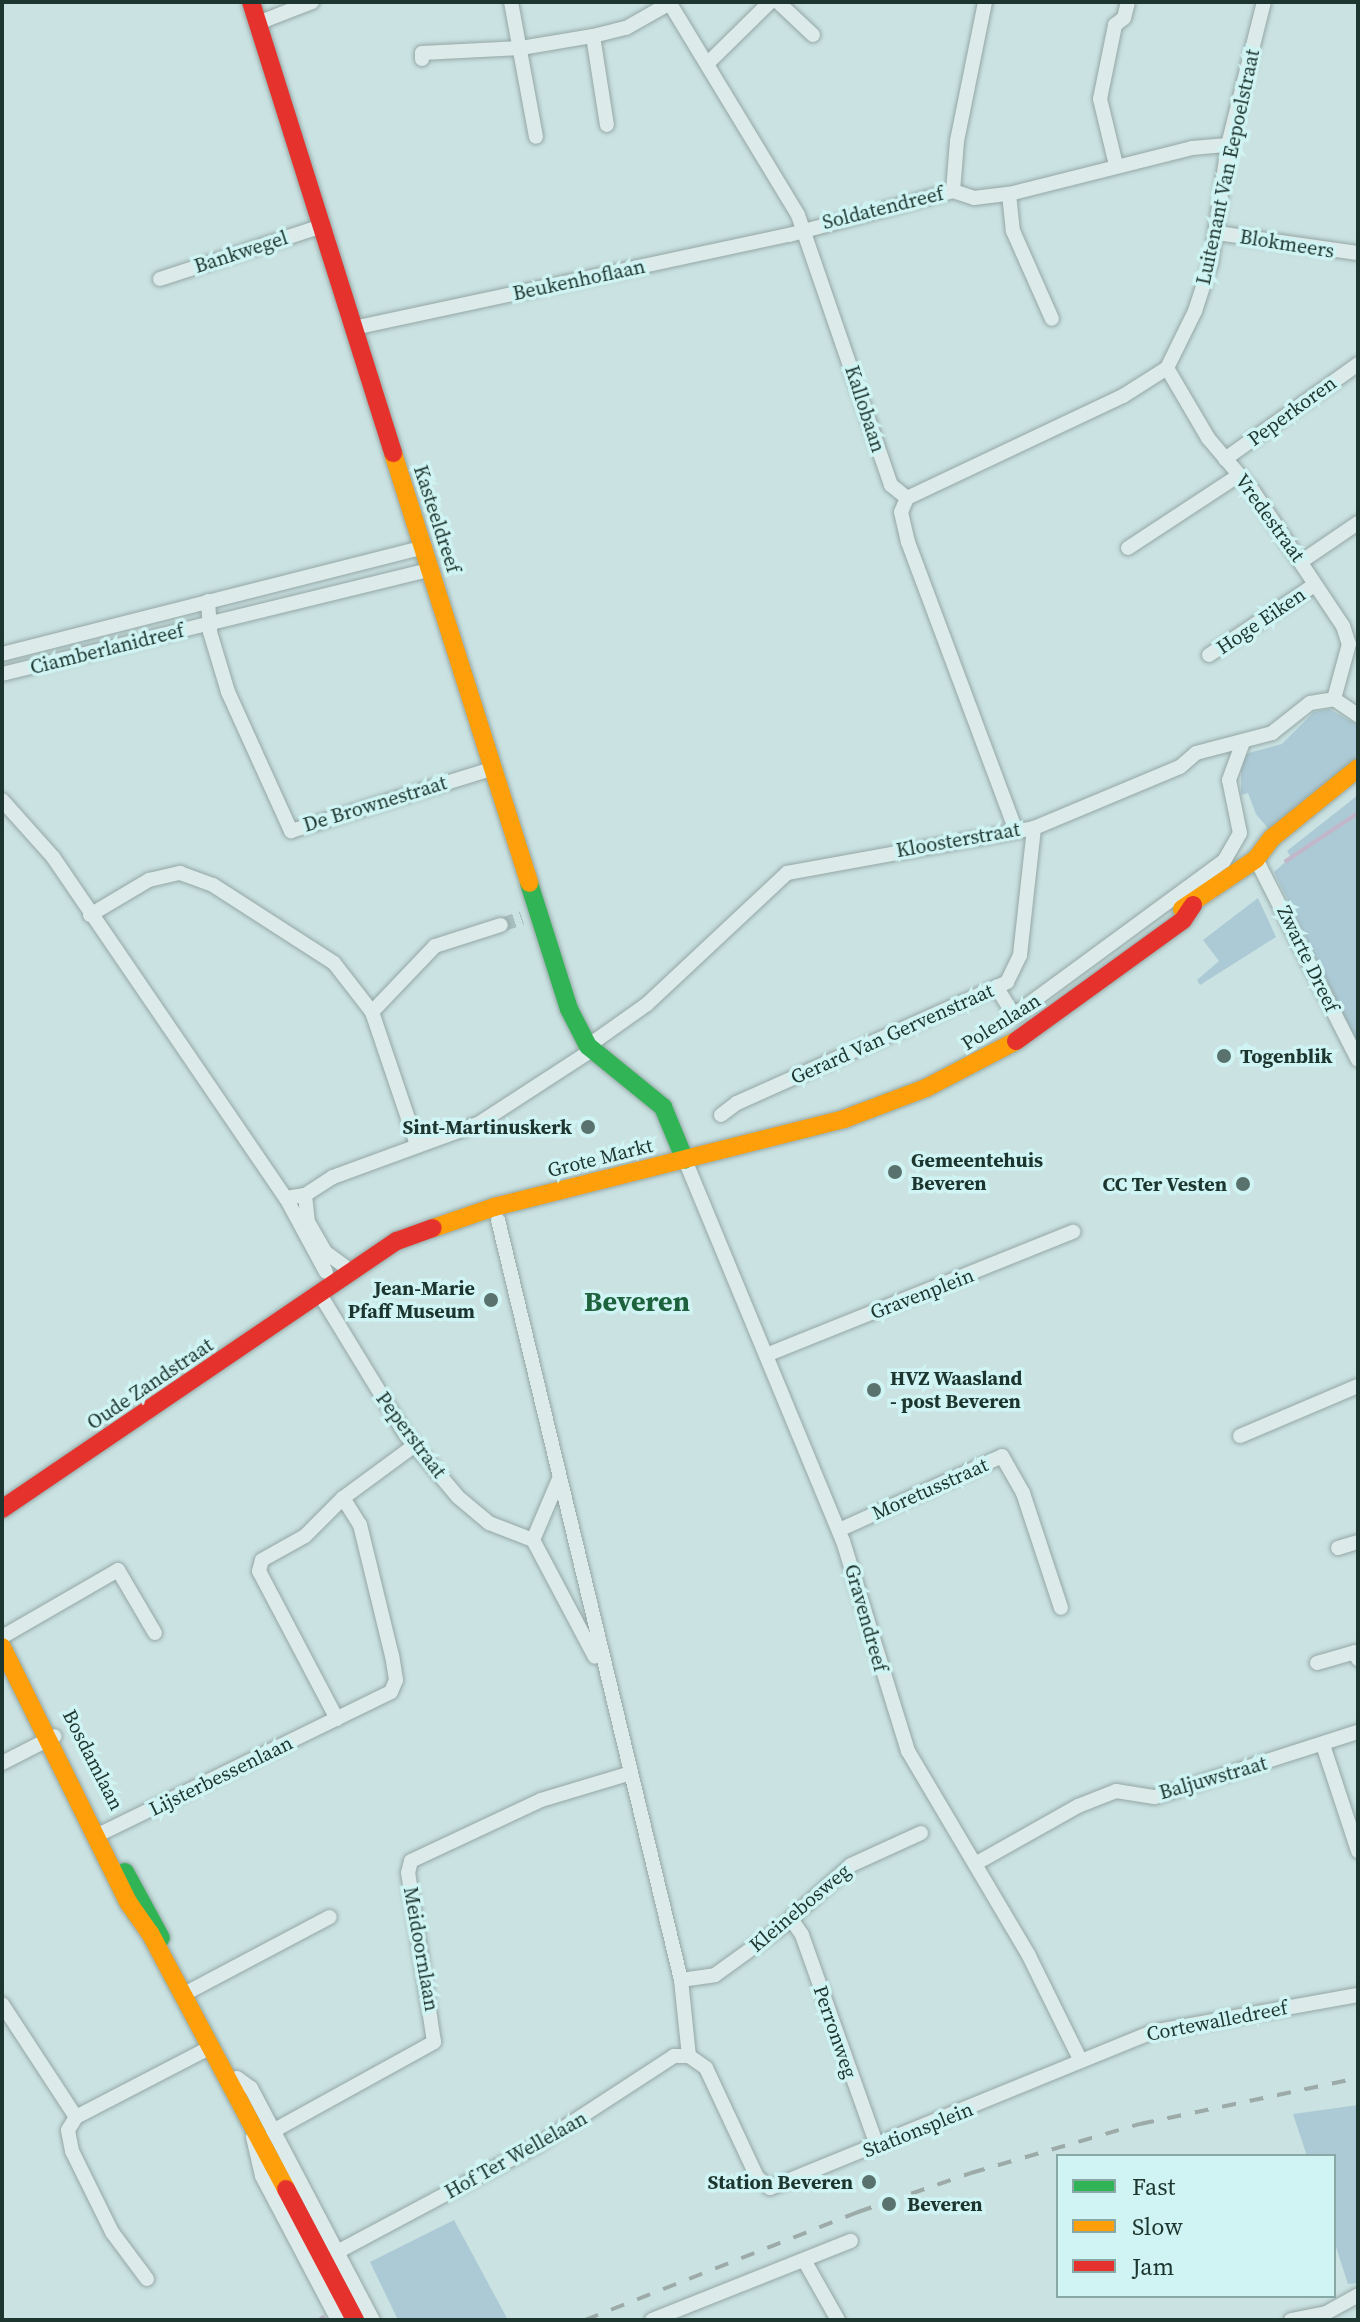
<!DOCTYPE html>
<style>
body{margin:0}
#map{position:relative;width:1360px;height:2322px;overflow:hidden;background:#cae2e2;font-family:"Source Serif 4",serif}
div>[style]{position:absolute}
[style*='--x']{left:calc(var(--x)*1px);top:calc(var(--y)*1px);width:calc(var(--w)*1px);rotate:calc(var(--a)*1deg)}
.green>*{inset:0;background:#accad5}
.stream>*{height:4px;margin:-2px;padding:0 2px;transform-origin:2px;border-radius:2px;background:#c2b6ca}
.street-tunnel>*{height:14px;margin-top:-7px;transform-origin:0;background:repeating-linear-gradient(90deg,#a7bfbe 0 14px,transparent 0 21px)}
.roads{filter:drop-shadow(0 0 2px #94a7a5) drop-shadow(0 0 2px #94a7a5)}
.street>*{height:14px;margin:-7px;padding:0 7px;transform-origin:7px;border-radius:7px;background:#dceaea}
.fast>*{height:18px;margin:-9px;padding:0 9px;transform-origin:9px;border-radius:9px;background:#30b455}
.slow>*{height:18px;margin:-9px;padding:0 9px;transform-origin:9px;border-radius:9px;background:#ff9f0a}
.jam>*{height:18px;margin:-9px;padding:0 9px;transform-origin:9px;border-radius:9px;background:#e5322d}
.rail>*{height:4px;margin-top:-2px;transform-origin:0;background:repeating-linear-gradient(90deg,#9caaa8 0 14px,transparent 0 28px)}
.dots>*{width:22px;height:22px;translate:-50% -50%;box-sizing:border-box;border:4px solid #cff4f3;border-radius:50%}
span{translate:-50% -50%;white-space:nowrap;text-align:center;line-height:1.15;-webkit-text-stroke:7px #cff4f3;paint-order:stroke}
.street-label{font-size:20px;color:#1d352f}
.poi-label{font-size:20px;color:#1d352f;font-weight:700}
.left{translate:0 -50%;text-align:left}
.right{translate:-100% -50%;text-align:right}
.district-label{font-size:28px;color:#1d613d;font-weight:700}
.frame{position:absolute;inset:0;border:4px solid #1d352f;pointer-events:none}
.legend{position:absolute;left:1056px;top:2154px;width:280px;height:144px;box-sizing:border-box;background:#cff4f3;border:2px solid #88a8a5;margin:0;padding:10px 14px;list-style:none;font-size:24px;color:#1d352f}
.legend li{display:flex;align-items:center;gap:16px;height:40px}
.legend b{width:40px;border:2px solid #88a8a5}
</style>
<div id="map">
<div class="green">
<i style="clip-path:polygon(1329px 709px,1358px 725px,1358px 764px,1272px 833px,1256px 814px,1248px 793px,1241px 795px,1241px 755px,1282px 744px,1314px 712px)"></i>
<i style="clip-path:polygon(1358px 795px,1358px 1044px,1274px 872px,1291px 857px,1287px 851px)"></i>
<i style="clip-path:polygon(1258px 898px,1276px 937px,1200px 985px,1197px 980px,1219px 961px,1203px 940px)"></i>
<i style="clip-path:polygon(1358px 2105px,1358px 2283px,1348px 2284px,1334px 2241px,1334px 2156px,1307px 2156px,1293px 2114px)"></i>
<i style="clip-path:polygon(454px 2220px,508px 2320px,398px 2320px,370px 2262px)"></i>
</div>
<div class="stream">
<i style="--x:1286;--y:861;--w:87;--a:-33.7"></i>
<i style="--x:319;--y:2320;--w:5;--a:-37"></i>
</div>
<div class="street-tunnel">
<i style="--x:501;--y:925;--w:22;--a:-18"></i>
</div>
<div class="roads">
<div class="street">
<i style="--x:511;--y:2;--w:137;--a:79.5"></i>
<i style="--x:669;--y:2;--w:249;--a:58.8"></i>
<i style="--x:798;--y:215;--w:286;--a:71"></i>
<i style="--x:891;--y:485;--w:21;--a:39"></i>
<i style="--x:778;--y:2;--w:48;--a:43.3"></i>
<i style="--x:258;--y:23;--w:58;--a:-21.3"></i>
<i style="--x:593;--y:36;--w:90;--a:81.1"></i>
<i style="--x:422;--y:59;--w:6;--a:-90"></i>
<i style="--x:422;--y:53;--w:99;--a:-2.9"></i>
<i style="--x:521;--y:48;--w:73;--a:-9.5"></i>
<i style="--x:593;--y:36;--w:34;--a:-14"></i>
<i style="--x:626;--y:28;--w:51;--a:-29.6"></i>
<i style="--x:709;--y:62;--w:86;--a:-44.5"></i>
<i style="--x:1116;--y:165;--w:68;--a:-103.6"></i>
<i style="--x:1100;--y:99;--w:76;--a:-78.5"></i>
<i style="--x:1115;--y:25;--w:11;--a:-38"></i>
<i style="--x:1124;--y:18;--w:16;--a:-76"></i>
<i style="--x:953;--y:191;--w:50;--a:-85.4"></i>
<i style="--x:957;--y:141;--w:142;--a:-78.6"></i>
<i style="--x:1009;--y:194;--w:37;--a:84"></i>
<i style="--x:1013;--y:231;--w:96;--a:66.1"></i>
<i style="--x:1217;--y:233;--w:142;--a:8.1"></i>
<i style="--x:160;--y:279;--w:170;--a:-18.1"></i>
<i style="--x:354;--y:328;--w:445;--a:-12.1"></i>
<i style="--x:789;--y:235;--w:170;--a:-15"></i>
<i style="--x:953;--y:191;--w:22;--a:18"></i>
<i style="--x:974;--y:198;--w:35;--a:-7"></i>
<i style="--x:1009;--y:194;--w:189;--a:-14.1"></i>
<i style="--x:1192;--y:148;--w:36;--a:-5"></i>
<i style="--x:1167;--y:368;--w:81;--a:59.6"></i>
<i style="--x:1208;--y:438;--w:70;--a:49.7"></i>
<i style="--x:1253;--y:491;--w:162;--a:56.3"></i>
<i style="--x:1343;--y:626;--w:19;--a:72"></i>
<i style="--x:1349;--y:644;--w:57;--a:105.3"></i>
<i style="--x:1225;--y:459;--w:163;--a:-35.5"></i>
<i style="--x:907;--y:498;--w:239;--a:-25.3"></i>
<i style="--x:1123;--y:396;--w:52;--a:-32.5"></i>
<i style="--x:1167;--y:368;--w:64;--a:-63.8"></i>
<i style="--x:1195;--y:311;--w:52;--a:-71.9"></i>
<i style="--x:1211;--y:262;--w:118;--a:-81.7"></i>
<i style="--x:1228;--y:145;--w:147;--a:-75.9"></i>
<i style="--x:907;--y:498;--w:15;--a:113"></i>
<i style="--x:901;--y:512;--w:31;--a:77"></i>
<i style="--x:908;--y:542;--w:305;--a:69.5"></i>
<i style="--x:1128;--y:548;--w:133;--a:-33.3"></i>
<i style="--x:1302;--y:561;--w:68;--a:-34.2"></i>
<i style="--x:208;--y:601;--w:31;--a:86"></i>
<i style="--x:210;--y:632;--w:63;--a:73.3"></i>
<i style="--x:228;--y:692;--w:153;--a:65.6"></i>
<i style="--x:291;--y:831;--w:209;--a:-17.2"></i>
<i style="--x:2;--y:654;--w:433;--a:-14.2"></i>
<i style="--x:1209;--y:655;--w:125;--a:-33.6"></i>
<i style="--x:2;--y:674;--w:439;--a:-13.7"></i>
<i style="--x:2;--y:800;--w:76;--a:48.2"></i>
<i style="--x:53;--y:857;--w:413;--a:55.7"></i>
<i style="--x:286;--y:1198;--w:84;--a:61.6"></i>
<i style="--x:1256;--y:859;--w:225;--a:63.1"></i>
<i style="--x:90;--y:915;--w:69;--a:-30.7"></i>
<i style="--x:149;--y:880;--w:32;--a:-13"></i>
<i style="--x:180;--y:873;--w:35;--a:20"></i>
<i style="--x:213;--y:885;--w:144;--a:32.8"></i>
<i style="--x:334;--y:963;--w:62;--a:52.2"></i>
<i style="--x:372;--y:1012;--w:140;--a:71.3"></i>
<i style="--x:997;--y:988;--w:32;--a:58"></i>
<i style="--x:1014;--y:1015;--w:260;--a:-36.3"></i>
<i style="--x:1224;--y:861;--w:32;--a:-60"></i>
<i style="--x:1240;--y:833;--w:54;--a:-101.7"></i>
<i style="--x:1229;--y:780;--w:40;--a:-69.8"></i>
<i style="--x:372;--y:1012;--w:91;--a:-46.3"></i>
<i style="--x:435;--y:946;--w:69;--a:-17.7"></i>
<i style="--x:588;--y:1046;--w:72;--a:-35.4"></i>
<i style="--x:647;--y:1004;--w:192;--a:-43.1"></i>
<i style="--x:787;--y:873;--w:251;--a:-10.3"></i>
<i style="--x:1034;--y:828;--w:158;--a:-22.7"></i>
<i style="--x:1180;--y:767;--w:21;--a:-41"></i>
<i style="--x:1196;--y:753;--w:79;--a:-14.7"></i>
<i style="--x:1272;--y:733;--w:48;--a:-38.3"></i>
<i style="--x:1310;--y:703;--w:24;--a:-9"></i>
<i style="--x:1334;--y:699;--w:29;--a:34"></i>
<i style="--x:721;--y:1115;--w:20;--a:-37"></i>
<i style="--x:737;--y:1103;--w:296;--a:-24.1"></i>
<i style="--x:1007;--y:982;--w:30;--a:-64"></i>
<i style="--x:1020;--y:955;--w:128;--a:-83.7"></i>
<i style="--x:685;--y:1160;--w:412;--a:67.5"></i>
<i style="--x:843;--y:1541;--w:220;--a:72.8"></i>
<i style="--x:908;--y:1751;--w:238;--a:59.4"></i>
<i style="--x:1029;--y:1956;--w:115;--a:63.7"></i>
<i style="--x:305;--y:1195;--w:27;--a:84"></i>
<i style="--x:308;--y:1222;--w:34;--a:60"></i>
<i style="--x:325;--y:1252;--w:24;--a:36"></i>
<i style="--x:286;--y:1198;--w:19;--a:-9"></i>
<i style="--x:305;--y:1195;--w:33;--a:-33"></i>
<i style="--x:333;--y:1177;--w:154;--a:-20.1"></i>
<i style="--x:478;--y:1124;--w:136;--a:-33"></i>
<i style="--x:498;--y:1220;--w:782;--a:76.46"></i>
<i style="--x:681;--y:1980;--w:76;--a:84"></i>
<i style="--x:321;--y:1296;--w:163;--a:58.6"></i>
<i style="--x:406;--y:1435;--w:81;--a:50"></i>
<i style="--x:458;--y:1497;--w:40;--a:40"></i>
<i style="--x:489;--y:1523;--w:47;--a:21.1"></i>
<i style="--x:769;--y:1354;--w:328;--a:-21.9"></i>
<i style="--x:1240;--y:1436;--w:128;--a:-23"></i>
<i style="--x:559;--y:1479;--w:66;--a:113.1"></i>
<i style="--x:533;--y:1540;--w:132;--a:62.1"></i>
<i style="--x:839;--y:1530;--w:179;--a:-24.4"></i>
<i style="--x:1002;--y:1456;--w:43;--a:60.4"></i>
<i style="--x:1023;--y:1493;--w:121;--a:71.7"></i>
<i style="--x:1338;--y:1548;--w:21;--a:-17"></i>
<i style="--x:2;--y:1637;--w:134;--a:-30"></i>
<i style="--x:118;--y:1570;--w:73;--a:59.6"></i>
<i style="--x:1317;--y:1663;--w:40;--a:-16"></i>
<i style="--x:1355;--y:1652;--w:8;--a:67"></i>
<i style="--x:337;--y:1719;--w:167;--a:-117.8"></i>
<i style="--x:259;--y:1571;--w:11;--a:-75"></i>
<i style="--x:262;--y:1560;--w:49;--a:-29.2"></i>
<i style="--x:305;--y:1536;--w:54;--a:-45"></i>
<i style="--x:343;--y:1498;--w:89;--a:-36.4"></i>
<i style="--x:1323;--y:1745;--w:112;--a:71.7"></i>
<i style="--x:2;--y:1763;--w:59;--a:-27"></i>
<i style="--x:104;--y:1832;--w:319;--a:-26"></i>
<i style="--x:391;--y:1692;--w:13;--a:-67"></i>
<i style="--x:396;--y:1680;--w:24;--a:-99"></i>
<i style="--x:392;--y:1656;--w:135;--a:-103.7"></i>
<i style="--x:360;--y:1525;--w:32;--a:-122"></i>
<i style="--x:975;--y:1864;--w:118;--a:-29.4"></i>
<i style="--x:1078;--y:1806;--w:41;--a:-21.5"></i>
<i style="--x:1116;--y:1791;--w:39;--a:9"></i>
<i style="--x:1155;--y:1797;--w:213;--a:-17.8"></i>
<i style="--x:791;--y:1919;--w:19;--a:55"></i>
<i style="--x:802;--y:1935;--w:224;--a:70.4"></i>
<i style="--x:681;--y:1980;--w:34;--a:-8"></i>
<i style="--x:715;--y:1975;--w:80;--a:-35.9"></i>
<i style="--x:780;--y:1928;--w:95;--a:-41.6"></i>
<i style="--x:851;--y:1865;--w:77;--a:-24.6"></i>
<i style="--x:190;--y:1991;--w:158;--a:-27.9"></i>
<i style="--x:2;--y:2004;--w:135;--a:56.8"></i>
<i style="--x:237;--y:2078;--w:17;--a:36"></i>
<i style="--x:251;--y:2088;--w:262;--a:62.3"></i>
<i style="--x:273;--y:2131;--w:184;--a:-28.9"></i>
<i style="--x:434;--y:2042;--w:171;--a:-98.7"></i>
<i style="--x:408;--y:1873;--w:12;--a:-76"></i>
<i style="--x:411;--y:1861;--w:144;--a:-25.1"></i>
<i style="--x:541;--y:1800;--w:94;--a:-16.7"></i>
<i style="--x:253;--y:2137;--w:40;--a:77"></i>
<i style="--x:262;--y:2176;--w:163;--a:62.2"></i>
<i style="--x:339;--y:2251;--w:227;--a:-28.1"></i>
<i style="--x:539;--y:2144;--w:161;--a:-33.1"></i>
<i style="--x:674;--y:2056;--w:15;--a:0"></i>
<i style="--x:689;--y:2056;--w:21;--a:35"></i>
<i style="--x:706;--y:2068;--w:120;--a:64.9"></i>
<i style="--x:757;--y:2177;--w:17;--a:40"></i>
<i style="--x:770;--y:2188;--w:413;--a:-22.2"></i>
<i style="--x:1152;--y:2032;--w:209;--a:-10.2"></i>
<i style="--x:804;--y:2260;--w:69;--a:60.5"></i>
<i style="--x:147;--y:2279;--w:59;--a:-126.7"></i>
<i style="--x:112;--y:2232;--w:90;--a:-116.3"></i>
<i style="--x:72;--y:2151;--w:21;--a:-101"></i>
<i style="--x:68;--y:2130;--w:15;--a:-58"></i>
<i style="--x:76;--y:2117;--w:152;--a:-27.4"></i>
<i style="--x:652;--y:2320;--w:214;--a:-21.7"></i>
<i style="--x:1291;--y:2320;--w:36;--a:-11"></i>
<i style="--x:1326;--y:2313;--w:37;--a:-29"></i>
</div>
<div class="fast">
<i style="--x:529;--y:883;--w:132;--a:72.4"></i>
<i style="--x:569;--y:1009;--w:42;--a:62.8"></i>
<i style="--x:588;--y:1046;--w:97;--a:39.1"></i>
<i style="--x:663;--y:1107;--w:57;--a:67.5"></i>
<i style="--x:125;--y:1872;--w:75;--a:61.4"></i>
</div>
<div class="slow">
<i style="--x:393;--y:453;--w:451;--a:72.4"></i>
<i style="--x:1182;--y:909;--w:89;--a:-34"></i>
<i style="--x:1256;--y:859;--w:26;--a:-53"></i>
<i style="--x:1272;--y:838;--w:111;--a:-39.1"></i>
<i style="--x:433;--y:1228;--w:65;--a:-19"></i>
<i style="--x:494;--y:1207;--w:361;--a:-14.1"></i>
<i style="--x:844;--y:1119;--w:88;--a:-20.7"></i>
<i style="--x:926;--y:1088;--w:102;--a:-27.6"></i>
<i style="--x:2;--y:1647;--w:284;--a:63.7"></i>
<i style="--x:128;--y:1902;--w:38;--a:55"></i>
<i style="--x:150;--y:1933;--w:290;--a:62"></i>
</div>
<div class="jam">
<i style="--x:251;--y:2;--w:473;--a:72.5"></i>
<i style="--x:1016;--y:1041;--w:206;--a:-35.9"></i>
<i style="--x:1183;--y:920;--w:18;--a:-56"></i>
<i style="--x:2;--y:1509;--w:477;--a:-34.2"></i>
<i style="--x:397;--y:1241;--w:38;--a:-20"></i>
<i style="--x:286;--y:2189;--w:148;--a:62.2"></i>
</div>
</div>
<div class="rail">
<i style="--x:585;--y:2320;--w:294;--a:-21.6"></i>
<i style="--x:858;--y:2212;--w:120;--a:-19"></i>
<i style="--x:971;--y:2173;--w:176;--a:-16.2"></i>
<i style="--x:1140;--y:2124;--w:223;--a:-11.9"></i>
</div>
<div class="dots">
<i style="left:1224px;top:1056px;background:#5a726e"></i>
<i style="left:588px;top:1127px;background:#5a726e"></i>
<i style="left:895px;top:1172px;background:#5a726e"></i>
<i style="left:1243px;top:1184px;background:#5a726e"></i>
<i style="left:491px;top:1300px;background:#5a726e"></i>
<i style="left:874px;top:1390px;background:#5a726e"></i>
<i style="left:869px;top:2182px;background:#5a726e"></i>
<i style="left:889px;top:2204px;background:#5a726e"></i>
</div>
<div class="street-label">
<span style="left:1228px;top:167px;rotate:-78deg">Luitenant Van Eepoelstraat</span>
<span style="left:883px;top:208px;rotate:-14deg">Soldatendreef</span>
<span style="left:1287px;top:244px;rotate:9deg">Blokmeers</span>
<span style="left:241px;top:252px;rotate:-18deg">Bankwegel</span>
<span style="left:579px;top:280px;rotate:-12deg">Beukenhoflaan</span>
<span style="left:865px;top:409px;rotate:72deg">Kallobaan</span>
<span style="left:1292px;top:411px;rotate:-36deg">Peperkoren</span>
<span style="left:1270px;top:518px;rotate:54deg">Vredestraat</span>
<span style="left:437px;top:519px;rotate:72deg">Kasteeldreef</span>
<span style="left:1261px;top:621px;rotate:-34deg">Hoge Eiken</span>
<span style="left:107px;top:649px;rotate:-14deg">Ciamberlanidreef</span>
<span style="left:375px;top:804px;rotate:-17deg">De Brownestraat</span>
<span style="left:958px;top:840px;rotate:-10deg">Kloosterstraat</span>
<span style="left:1308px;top:959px;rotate:64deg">Zwarte Dreef</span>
<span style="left:1001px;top:1022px;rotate:-32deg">Polenlaan</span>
<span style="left:892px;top:1034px;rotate:-24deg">Gerard Van Gervenstraat</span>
<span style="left:600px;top:1158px;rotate:-14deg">Grote Markt</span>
<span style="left:922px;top:1294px;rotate:-21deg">Gravenplein</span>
<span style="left:150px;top:1384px;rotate:-34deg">Oude Zandstraat</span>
<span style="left:411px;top:1435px;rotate:53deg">Peperstraat</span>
<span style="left:930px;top:1489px;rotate:-24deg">Moretusstraat</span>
<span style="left:866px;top:1618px;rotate:74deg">Gravendreef</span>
<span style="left:93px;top:1760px;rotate:63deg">Bosdamlaan</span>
<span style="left:221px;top:1776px;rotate:-26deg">Lijsterbessenlaan</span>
<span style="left:1213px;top:1778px;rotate:-16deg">Baljuwstraat</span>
<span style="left:800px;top:1908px;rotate:-40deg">Kleinebosweg</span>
<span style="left:421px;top:1949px;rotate:80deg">Meidoornlaan</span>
<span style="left:1217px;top:2021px;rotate:-11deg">Cortewalledreef</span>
<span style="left:835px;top:2032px;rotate:71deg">Perronweg</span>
<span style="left:918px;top:2130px;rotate:-22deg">Stationsplein</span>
<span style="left:516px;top:2155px;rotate:-29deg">Hof Ter Wellelaan</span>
</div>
<div class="poi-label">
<span class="left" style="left:1240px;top:1056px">Togenblik</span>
<span class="right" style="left:572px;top:1127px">Sint-Martinuskerk</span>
<span class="left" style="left:911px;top:1172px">Gemeentehuis<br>Beveren</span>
<span class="right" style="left:1227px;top:1184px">CC Ter Vesten</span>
<span class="right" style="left:475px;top:1300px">Jean-Marie<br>Pfaff Museum</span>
<span class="left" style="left:890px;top:1390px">HVZ Waasland<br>- post Beveren</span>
<span class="right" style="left:853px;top:2182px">Station Beveren</span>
<span class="left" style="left:907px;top:2204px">Beveren</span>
</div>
<div class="district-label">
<span style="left:637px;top:1301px">Beveren</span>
</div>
<div class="frame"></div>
<ul class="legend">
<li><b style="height:10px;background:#30b455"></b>Fast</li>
<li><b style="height:10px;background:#ff9f0a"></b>Slow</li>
<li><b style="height:10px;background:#e5322d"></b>Jam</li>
</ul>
</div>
